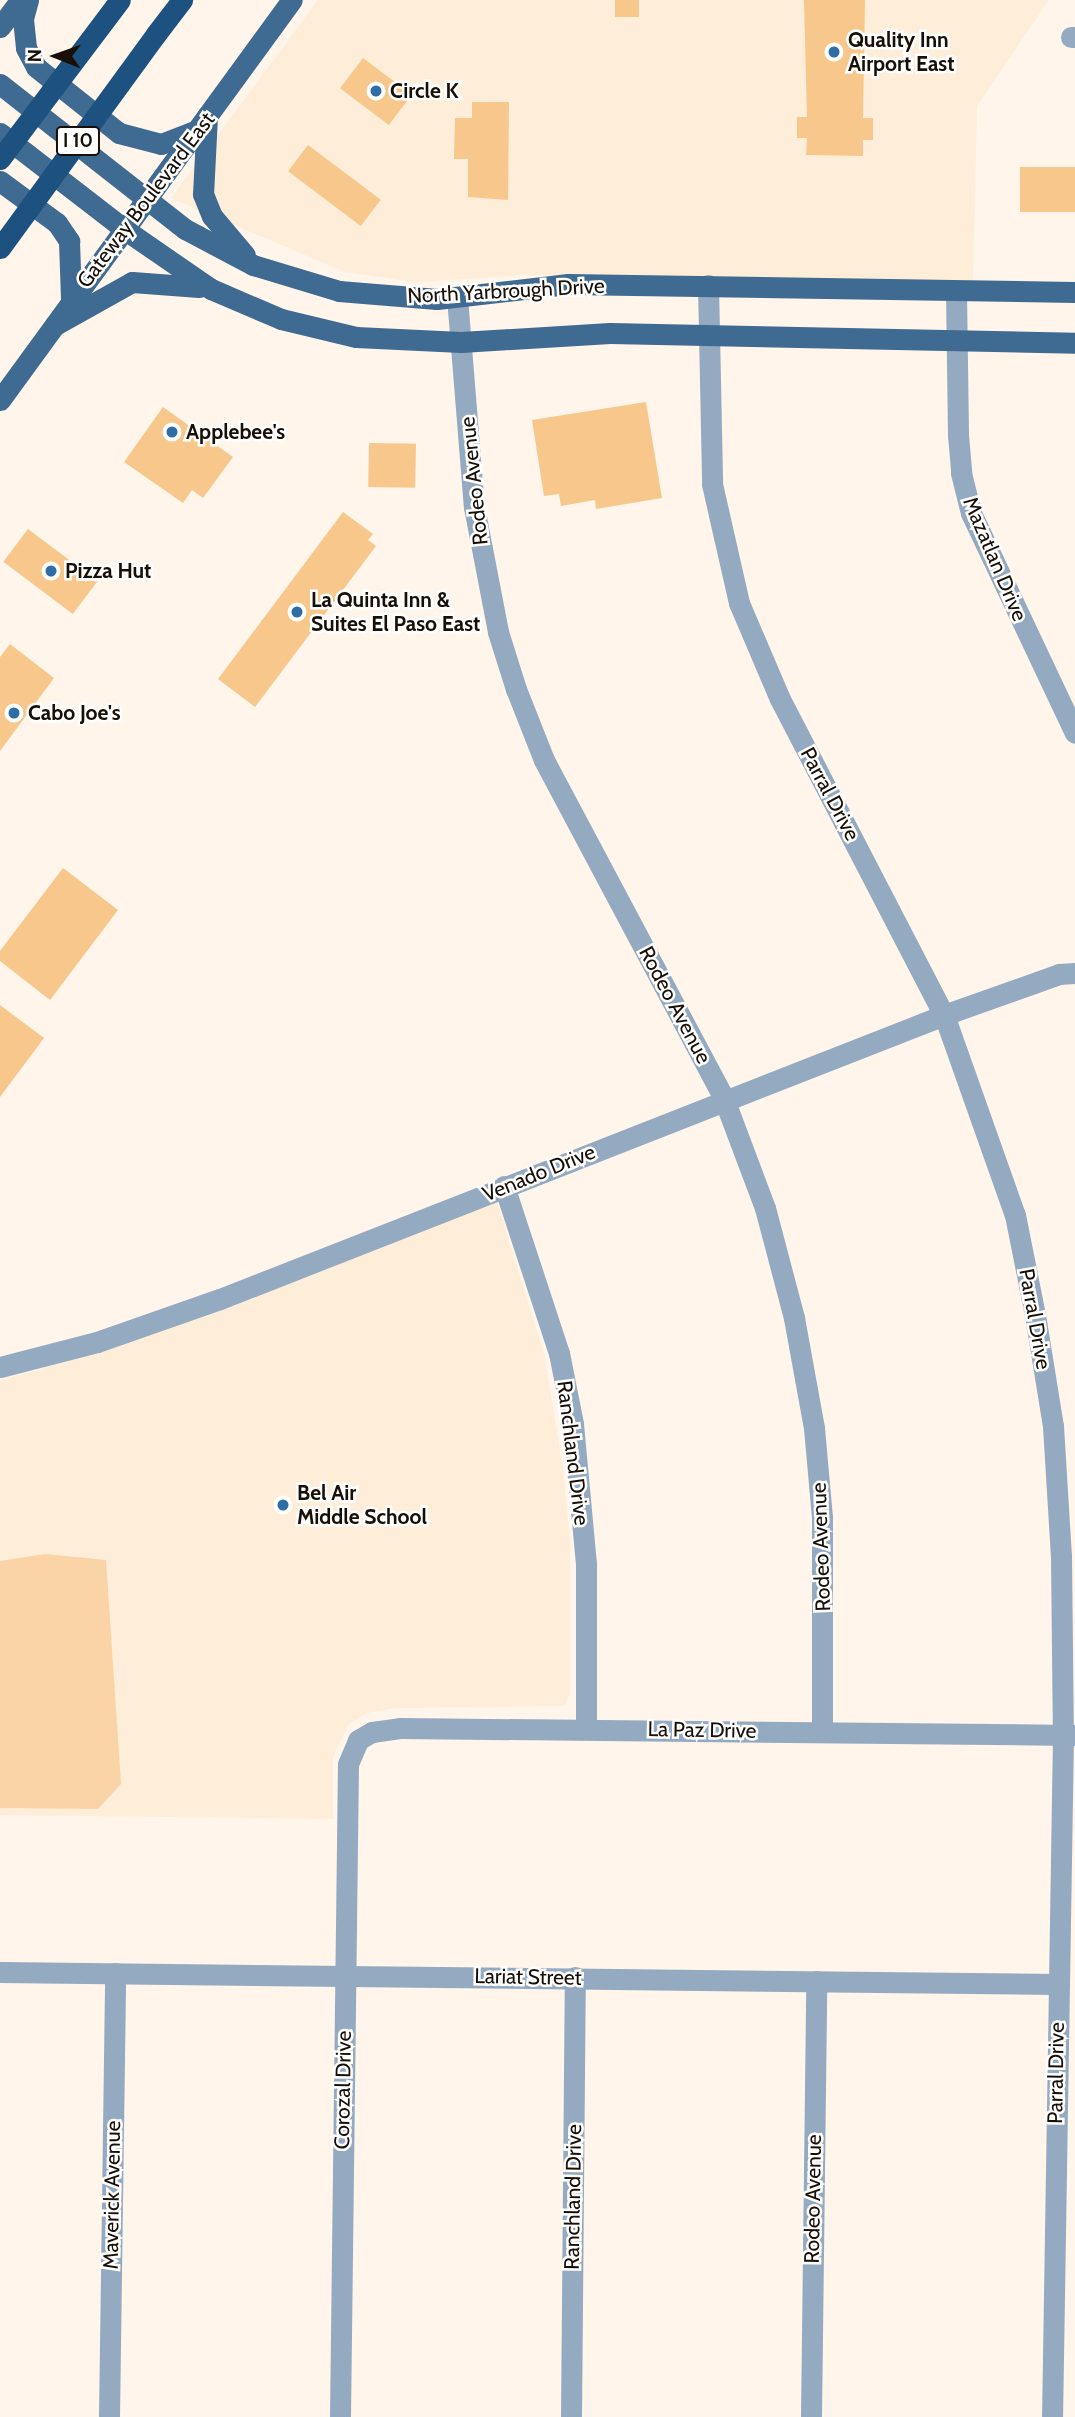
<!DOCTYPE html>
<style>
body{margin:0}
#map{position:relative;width:1075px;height:2417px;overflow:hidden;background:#fff5ea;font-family:Cabin,sans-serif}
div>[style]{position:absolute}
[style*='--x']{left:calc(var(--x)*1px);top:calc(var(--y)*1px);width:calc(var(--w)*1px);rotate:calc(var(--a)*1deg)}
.built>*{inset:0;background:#feedd8}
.green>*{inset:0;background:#fad4a7}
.building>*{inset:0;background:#f7c78b;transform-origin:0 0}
.minor>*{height:21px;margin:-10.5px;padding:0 10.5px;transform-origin:10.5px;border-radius:10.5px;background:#93aac1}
.major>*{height:21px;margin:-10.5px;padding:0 10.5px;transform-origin:10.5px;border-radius:10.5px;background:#3f6a92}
.highway>*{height:21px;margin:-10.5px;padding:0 10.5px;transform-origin:10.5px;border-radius:10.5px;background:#1d5280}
.highway-bridge>*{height:21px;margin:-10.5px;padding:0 10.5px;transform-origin:10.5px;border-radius:10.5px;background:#1d5280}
.dots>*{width:19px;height:19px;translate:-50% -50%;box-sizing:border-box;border:4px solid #fff;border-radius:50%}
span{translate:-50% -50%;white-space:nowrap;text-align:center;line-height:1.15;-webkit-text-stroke:5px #fff;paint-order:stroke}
.shield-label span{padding:2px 5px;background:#fff;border:2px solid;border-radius:5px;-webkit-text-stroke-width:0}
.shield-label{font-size:19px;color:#181007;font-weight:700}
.poi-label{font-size:21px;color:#181007;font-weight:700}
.left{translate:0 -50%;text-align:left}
.street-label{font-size:21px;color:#181007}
.north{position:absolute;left:21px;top:21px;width:70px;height:70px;-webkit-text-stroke:5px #fff;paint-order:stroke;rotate:271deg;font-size:19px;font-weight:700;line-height:28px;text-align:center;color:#181007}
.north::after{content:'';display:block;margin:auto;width:24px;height:32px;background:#181007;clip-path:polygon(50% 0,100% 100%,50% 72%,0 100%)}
</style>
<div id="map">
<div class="built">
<i style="clip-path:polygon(318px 0,1049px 0,977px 106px,973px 281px,524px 275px,416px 282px,345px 272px,171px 198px)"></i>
<i style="clip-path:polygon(497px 1202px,544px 1354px,563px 1469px,570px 1541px,570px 1694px,564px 1706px,396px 1708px,367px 1713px,348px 1725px,333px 1757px,333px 1819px,0 1815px,0 1380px,39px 1370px)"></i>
</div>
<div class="green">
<i style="clip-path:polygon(45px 1554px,106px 1560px,121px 1784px,98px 1809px,0 1808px,0 1561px)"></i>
</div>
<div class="building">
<i style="left:615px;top:0;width:24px;height:17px"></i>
<i style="clip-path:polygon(804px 0,865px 0,863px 118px,873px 118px,873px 140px,863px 140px,863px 156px,806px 155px,807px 138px,797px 138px,797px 117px,807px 117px)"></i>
<i style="left:363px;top:58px;width:61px;height:38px;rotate:37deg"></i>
<i style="clip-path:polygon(472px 102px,509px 102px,508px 200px,468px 197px,468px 159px,454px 159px,455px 118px,472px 118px)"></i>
<i style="left:308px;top:145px;width:91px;height:33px;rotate:37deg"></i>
<i style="left:1020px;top:167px;width:55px;height:45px"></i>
<i style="clip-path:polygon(646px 402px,662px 498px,596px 509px,595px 500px,561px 506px,559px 494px,544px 496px,532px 420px)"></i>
<i style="clip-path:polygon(163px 407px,233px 457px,203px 498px,192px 490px,183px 503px,124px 462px)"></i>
<i style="left:369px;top:443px;width:47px;height:44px;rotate:1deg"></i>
<i style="clip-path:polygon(343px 512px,373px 534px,368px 540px,376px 546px,255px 707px,218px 679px)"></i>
<i style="left:28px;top:529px;width:87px;height:41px;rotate:37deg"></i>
<i style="clip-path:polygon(10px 644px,54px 678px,0 751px,0 657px)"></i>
<i style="clip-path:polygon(63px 868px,118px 910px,50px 1000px,0 961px,0 951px)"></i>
<i style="clip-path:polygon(0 1005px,44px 1038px,0 1097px)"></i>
</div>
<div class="minor">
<i style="--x:1071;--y:37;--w:4;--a:0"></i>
<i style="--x:708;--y:285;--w:199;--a:88.8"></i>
<i style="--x:712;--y:484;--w:122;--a:77.2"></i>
<i style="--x:739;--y:603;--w:104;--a:66.9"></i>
<i style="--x:780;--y:699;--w:356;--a:62.6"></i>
<i style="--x:944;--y:1015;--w:212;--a:70.5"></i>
<i style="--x:1015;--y:1215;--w:102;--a:78.7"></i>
<i style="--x:1035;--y:1315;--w:112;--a:80.8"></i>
<i style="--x:1053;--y:1426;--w:129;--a:86.5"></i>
<i style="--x:1061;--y:1555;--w:180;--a:89.4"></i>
<i style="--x:1063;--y:1735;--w:682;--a:90.92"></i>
<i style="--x:956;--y:291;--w:144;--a:89.2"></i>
<i style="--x:958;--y:435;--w:38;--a:85"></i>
<i style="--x:961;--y:473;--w:41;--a:76"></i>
<i style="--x:971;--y:513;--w:243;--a:64.7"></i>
<i style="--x:457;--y:297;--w:211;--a:85.4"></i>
<i style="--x:474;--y:507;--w:127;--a:79.1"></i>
<i style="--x:498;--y:632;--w:60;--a:72.5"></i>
<i style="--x:516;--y:689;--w:76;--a:68.5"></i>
<i style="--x:544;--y:760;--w:384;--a:62"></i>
<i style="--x:724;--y:1099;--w:116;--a:69.4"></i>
<i style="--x:765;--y:1208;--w:114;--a:75.2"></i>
<i style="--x:794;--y:1318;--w:112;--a:79.7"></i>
<i style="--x:814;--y:1428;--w:89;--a:84.9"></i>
<i style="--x:822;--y:1517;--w:214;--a:90"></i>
<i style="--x:504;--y:1186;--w:176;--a:71.8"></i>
<i style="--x:559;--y:1353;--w:72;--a:78.8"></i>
<i style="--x:573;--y:1424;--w:140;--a:84.7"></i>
<i style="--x:586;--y:1563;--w:165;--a:90"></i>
<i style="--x:0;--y:1367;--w:100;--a:-14.5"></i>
<i style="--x:97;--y:1342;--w:130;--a:-19.3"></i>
<i style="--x:220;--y:1299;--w:778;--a:-21.42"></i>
<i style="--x:944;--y:1015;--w:122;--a:-19.6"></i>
<i style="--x:1059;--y:974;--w:16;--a:-4"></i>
<i style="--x:0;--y:1972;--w:1057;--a:0.65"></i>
<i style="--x:109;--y:2417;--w:444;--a:-89.2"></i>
<i style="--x:340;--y:2417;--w:653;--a:-89.3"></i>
<i style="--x:348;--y:1764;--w:26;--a:-67"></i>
<i style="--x:358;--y:1740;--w:16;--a:-30"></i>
<i style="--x:372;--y:1732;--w:28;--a:-8"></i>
<i style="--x:400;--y:1728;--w:675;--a:0.59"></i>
<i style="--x:571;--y:2417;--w:440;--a:-89.5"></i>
<i style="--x:811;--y:2417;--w:436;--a:-89.3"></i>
</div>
<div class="major">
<i style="--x:28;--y:0;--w:20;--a:105"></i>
<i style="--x:23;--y:19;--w:29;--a:84"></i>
<i style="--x:26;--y:48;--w:21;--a:62"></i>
<i style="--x:36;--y:67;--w:106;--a:38.5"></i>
<i style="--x:119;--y:133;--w:43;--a:14.7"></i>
<i style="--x:161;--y:144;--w:36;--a:-21"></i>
<i style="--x:0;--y:27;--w:34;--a:-53"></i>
<i style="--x:0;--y:84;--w:235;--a:38.1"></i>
<i style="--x:185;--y:229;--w:77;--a:27.9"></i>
<i style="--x:253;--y:265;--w:90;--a:16.8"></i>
<i style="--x:339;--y:291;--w:98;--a:4.7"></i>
<i style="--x:437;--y:299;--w:132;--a:-6.5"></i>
<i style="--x:568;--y:284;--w:507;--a:0.9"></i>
<i style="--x:207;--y:116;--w:78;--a:92.9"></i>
<i style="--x:203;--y:194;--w:24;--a:68"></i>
<i style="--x:212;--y:216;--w:51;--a:49.8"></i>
<i style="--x:0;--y:133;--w:157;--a:37.7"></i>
<i style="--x:124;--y:229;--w:106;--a:34.6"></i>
<i style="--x:211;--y:289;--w:76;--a:23.2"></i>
<i style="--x:281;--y:319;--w:77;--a:13.5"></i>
<i style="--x:356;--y:337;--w:105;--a:2.7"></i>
<i style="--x:461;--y:342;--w:149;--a:-3.5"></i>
<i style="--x:610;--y:333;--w:465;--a:1.2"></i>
<i style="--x:0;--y:181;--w:71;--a:36.4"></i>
<i style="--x:57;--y:223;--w:22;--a:56"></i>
<i style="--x:69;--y:241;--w:58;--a:88"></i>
<i style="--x:55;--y:325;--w:88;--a:-29.2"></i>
<i style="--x:132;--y:282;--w:67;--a:4.3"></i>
<i style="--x:0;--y:400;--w:495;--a:-53.9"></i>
</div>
<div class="highway">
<i style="--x:156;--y:34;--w:43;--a:-52.6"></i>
</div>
<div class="highway-bridge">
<i style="--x:0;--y:159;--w:199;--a:-53"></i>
<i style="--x:0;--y:248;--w:265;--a:-53.9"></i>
</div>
<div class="dots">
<i style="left:834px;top:52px;background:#2f6ea5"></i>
<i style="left:376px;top:91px;background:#2f6ea5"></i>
<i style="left:172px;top:432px;background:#2f6ea5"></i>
<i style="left:51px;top:571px;background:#2f6ea5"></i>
<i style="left:297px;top:612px;background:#2f6ea5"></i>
<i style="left:14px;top:713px;background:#2f6ea5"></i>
<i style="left:283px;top:1505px;background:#2f6ea5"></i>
</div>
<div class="shield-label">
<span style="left:78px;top:141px">I 10</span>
</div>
<div class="poi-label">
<span class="left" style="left:848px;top:52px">Quality Inn<br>Airport East</span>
<span class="left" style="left:390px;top:91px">Circle K</span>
<span class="left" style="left:186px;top:432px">Applebee's</span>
<span class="left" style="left:65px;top:571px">Pizza Hut</span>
<span class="left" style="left:311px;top:612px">La Quinta Inn &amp;<br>Suites El Paso East</span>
<span class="left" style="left:28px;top:713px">Cabo Joe's</span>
<span class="left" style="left:297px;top:1505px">Bel Air<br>Middle School</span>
</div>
<div class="street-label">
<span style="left:146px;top:200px;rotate:-53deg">Gateway Boulevard East</span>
<span style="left:506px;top:291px;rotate:-3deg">North Yarbrough Drive</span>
<span style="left:474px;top:481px;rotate:-96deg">Rodeo Avenue</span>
<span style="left:995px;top:559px;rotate:67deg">Mazatlan Drive</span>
<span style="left:830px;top:794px;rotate:62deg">Parral Drive</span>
<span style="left:675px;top:1005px;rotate:62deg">Rodeo Avenue</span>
<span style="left:539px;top:1173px;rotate:-22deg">Venado Drive</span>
<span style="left:1035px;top:1319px;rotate:80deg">Parral Drive</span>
<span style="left:573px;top:1453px;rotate:83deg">Ranchland Drive</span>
<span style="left:821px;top:1547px;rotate:-92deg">Rodeo Avenue</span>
<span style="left:702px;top:1730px;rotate:1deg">La Paz Drive</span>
<span style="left:528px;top:1977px;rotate:1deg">Lariat Street</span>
<span style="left:1056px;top:2073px;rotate:-89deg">Parral Drive</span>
<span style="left:343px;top:2090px;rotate:-89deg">Corozal Drive</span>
<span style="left:112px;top:2195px;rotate:-89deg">Maverick Avenue</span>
<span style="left:573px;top:2197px;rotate:-89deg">Ranchland Drive</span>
<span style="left:813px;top:2199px;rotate:-89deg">Rodeo Avenue</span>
</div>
<div class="north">N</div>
</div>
